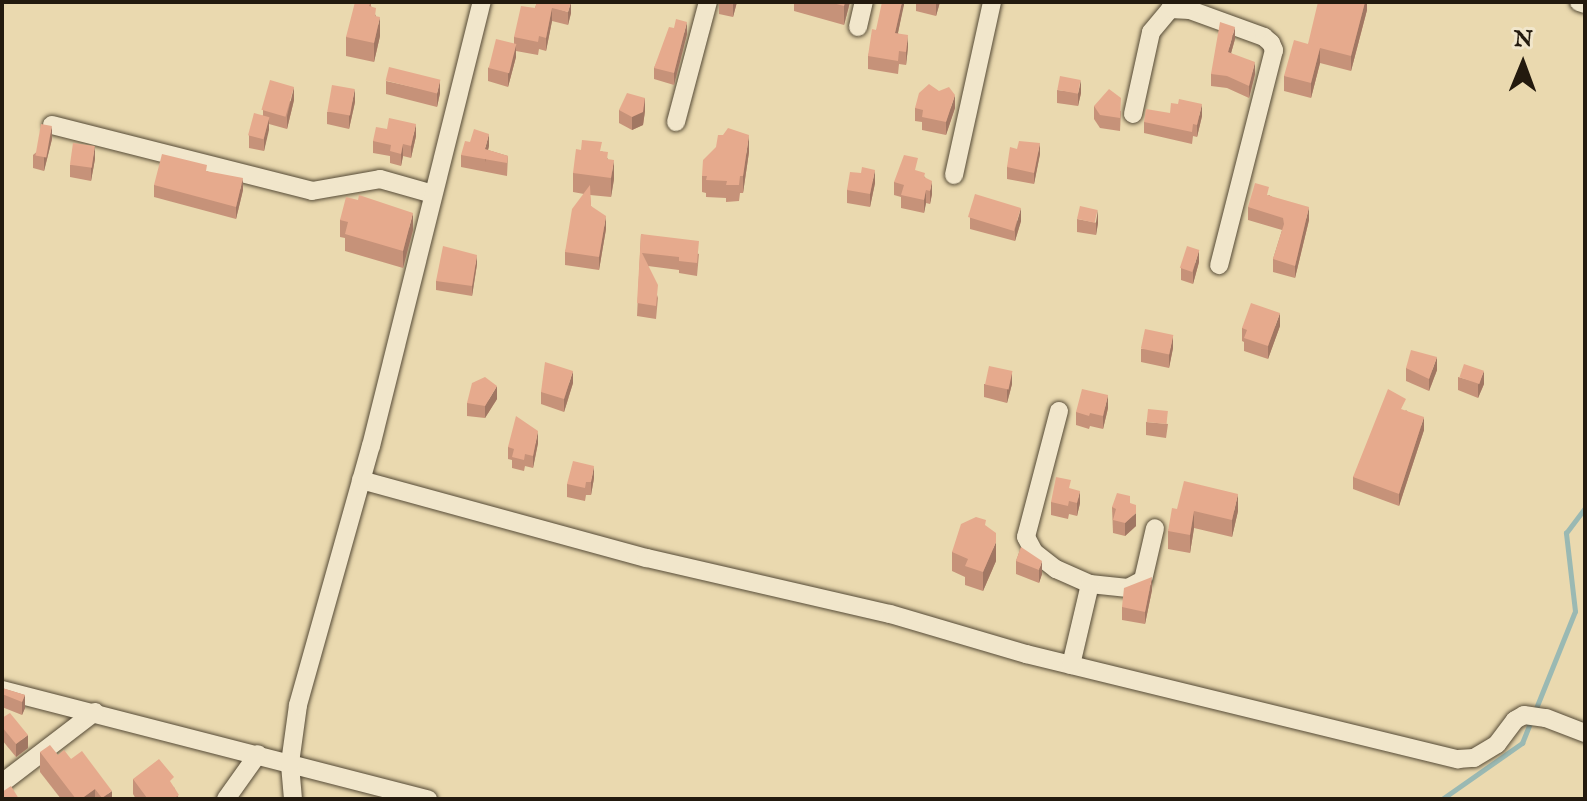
<!DOCTYPE html>
<style>
body{margin:0}
#map{position:relative;width:1587px;height:801px;overflow:hidden;background:#ead9af;font-family:"IM FELL English",serif}
div>[style]{position:absolute}
[style*='--x']{left:calc(var(--x)*1px);top:calc(var(--y)*1px);width:calc(var(--w)*1px);rotate:calc(var(--a)*1deg)}
.stream>*{height:5px;margin:-2.5px;padding:0 2.5px;transform-origin:2.5px;border-radius:2.5px;background:#9ab9b3}
.roads{filter:drop-shadow(0 0 2px #554a36) drop-shadow(0 0 2px #554a36)}
.minor>*{height:18px;margin:-9px;padding:0 9px;transform-origin:9px;border-radius:9px;background:#f1e6cb}
.wall>*{inset:0;background:#c69279}
.shaded-wall>*{inset:0;background:#a17763}
.building>*{inset:0;background:#e6aa8d;transform-origin:0 0}
span{translate:-50% -50%;white-space:nowrap;text-align:center;line-height:1.15;-webkit-text-stroke:6px #f1e6cb;paint-order:stroke}
.frame{position:absolute;inset:0;border:4px solid #231a0e;pointer-events:none}
.north{position:absolute;left:1483px;top:24px;width:80px;height:80px;-webkit-text-stroke:6px #f1e6cb;paint-order:stroke;rotate:1deg;font-size:22px;font-weight:700;line-height:32px;text-align:center;color:#231a0e}
.north::after{content:'';display:block;margin:auto;width:28px;height:36px;background:#231a0e;clip-path:polygon(50% 0,100% 100%,50% 72%,0 100%)}
</style>
<div id="map">
<div class="stream">
<i style="--x:1442;--y:799;--w:98;--a:-35"></i>
<i style="--x:1522;--y:743;--w:142;--a:-68.1"></i>
<i style="--x:1575;--y:611;--w:79;--a:-96.6"></i>
<i style="--x:1566;--y:533;--w:31;--a:-53"></i>
</div>
<div class="roads">
<div class="minor">
<i style="--x:1579;--y:2;--w:6;--a:18"></i>
<i style="--x:858;--y:27;--w:26;--a:-77"></i>
<i style="--x:1133;--y:114;--w:84;--a:-77.6"></i>
<i style="--x:1151;--y:32;--w:30;--a:-50"></i>
<i style="--x:1170;--y:9;--w:20;--a:3"></i>
<i style="--x:1190;--y:10;--w:79;--a:20"></i>
<i style="--x:1264;--y:37;--w:9;--a:41"></i>
<i style="--x:1271;--y:43;--w:8;--a:67"></i>
<i style="--x:1274;--y:50;--w:222;--a:104.3"></i>
<i style="--x:676;--y:122;--w:124;--a:-75.1"></i>
<i style="--x:52;--y:125;--w:268;--a:14.2"></i>
<i style="--x:312;--y:191;--w:69;--a:-10"></i>
<i style="--x:380;--y:179;--w:55;--a:15.8"></i>
<i style="--x:954;--y:175;--w:177;--a:-77.6"></i>
<i style="--x:1059;--y:411;--w:130;--a:104.7"></i>
<i style="--x:1026;--y:537;--w:17;--a:62"></i>
<i style="--x:1034;--y:552;--w:28;--a:38"></i>
<i style="--x:1056;--y:569;--w:37;--a:24"></i>
<i style="--x:1090;--y:584;--w:38;--a:6"></i>
<i style="--x:1128;--y:588;--w:17;--a:-28"></i>
<i style="--x:1143;--y:580;--w:53;--a:-77"></i>
<i style="--x:361;--y:480;--w:296;--a:15.3"></i>
<i style="--x:647;--y:558;--w:249;--a:13"></i>
<i style="--x:890;--y:614;--w:142;--a:16.4"></i>
<i style="--x:1026;--y:654;--w:445;--a:13.7"></i>
<i style="--x:1458;--y:759;--w:16;--a:-4"></i>
<i style="--x:1474;--y:758;--w:27;--a:-31"></i>
<i style="--x:1497;--y:744;--w:30;--a:-53"></i>
<i style="--x:1515;--y:720;--w:10;--a:-29"></i>
<i style="--x:1524;--y:715;--w:22;--a:8"></i>
<i style="--x:1546;--y:718;--w:42;--a:21"></i>
<i style="--x:1071;--y:665;--w:83;--a:-76.8"></i>
<i style="--x:2;--y:690;--w:440;--a:14.4"></i>
<i style="--x:2;--y:783;--w:117;--a:-37.4"></i>
<i style="--x:226;--y:799;--w:55;--a:-54.6"></i>
<i style="--x:293;--y:799;--w:36;--a:-95"></i>
<i style="--x:290;--y:763;--w:59;--a:-82.1"></i>
<i style="--x:298;--y:705;--w:269;--a:-74.3"></i>
<i style="--x:371;--y:446;--w:458;--a:-76"></i>
</div>
</div>
<div class="wall">
<i style="clip-path:polygon(371px 2px,371px 6px,376px 16px,380px 36px,374px 62px,346px 56px,346px 37px)"></i>
<i style="clip-path:polygon(537px 2px,571px 13px,568px 25px,552px 21px,546px 51px,539px 49px,538px 55px,516px 51px,516px 57px,508px 87px,488px 81px,488px 68px,514px 44px,514px 37px,535px 8px)"></i>
<i style="clip-path:polygon(719px 2px,737px 2px,733px 17px,719px 14px)"></i>
<i style="clip-path:polygon(794px 2px,850px 2px,844px 25px,794px 11px)"></i>
<i style="clip-path:polygon(904px 2px,898px 33px,908px 47px,906px 65px,899px 64px,898px 74px,868px 69px,868px 56px,876px 30px)"></i>
<i style="clip-path:polygon(916px 2px,940px 2px,936px 16px,916px 11px)"></i>
<i style="clip-path:polygon(1367px 2px,1367px 10px,1351px 71px,1320px 63px,1311px 98px,1284px 91px,1284px 76px,1308px 44px)"></i>
<i style="clip-path:polygon(674px 28px,687px 34px,674px 85px,654px 79px,654px 68px)"></i>
<i style="clip-path:polygon(1235px 39px,1231px 53px,1255px 74px,1249px 98px,1227px 88px,1211px 86px,1211px 74px)"></i>
<i style="clip-path:polygon(386px 81px,440px 93px,437px 107px,386px 94px)"></i>
<i style="clip-path:polygon(1057px 90px,1081px 93px,1078px 106px,1057px 103px)"></i>
<i style="clip-path:polygon(294px 100px,287px 129px,269px 124px,264px 151px,249px 148px,249px 135px,263px 115px,263px 110px)"></i>
<i style="clip-path:polygon(355px 102px,349px 129px,327px 124px,327px 112px)"></i>
<i style="clip-path:polygon(1094px 106px,1121px 111px,1120px 131px,1100px 128px,1094px 119px)"></i>
<i style="clip-path:polygon(915px 108px,955px 108px,946px 135px,922px 130px,922px 122px,915px 121px)"></i>
<i style="clip-path:polygon(619px 110px,645px 111px,643px 125px,632px 130px,619px 123px)"></i>
<i style="clip-path:polygon(1170px 113px,1202px 116px,1197px 137px,1193px 136px,1192px 144px,1144px 133px,1144px 122px)"></i>
<i style="clip-path:polygon(387px 129px,416px 136px,411px 158px,403px 156px,401px 166px,390px 163px,390px 156px,373px 153px,373px 141px)"></i>
<i style="clip-path:polygon(52px 139px,44px 171px,33px 168px,33px 155px)"></i>
<i style="clip-path:polygon(489px 146px,488px 150px,508px 156px,507px 176px,461px 167px,461px 155px)"></i>
<i style="clip-path:polygon(1017px 149px,1040px 154px,1034px 184px,1007px 179px,1007px 167px)"></i>
<i style="clip-path:polygon(602px 151px,608px 159px,614px 179px,611px 197px,590px 195px,591px 206px,606px 229px,599px 270px,565px 265px,565px 252px,584px 194px,573px 192px,573px 173px)"></i>
<i style="clip-path:polygon(749px 152px,743px 193px,740px 193px,739px 201px,726px 202px,726px 198px,706px 197px,706px 193px,702px 192px,702px 176px)"></i>
<i style="clip-path:polygon(95px 159px,91px 181px,70px 177px,70px 165px)"></i>
<i style="clip-path:polygon(207px 171px,243px 190px,236px 219px,154px 197px,154px 185px)"></i>
<i style="clip-path:polygon(917px 171px,925px 177px,932px 194px,930px 204px,926px 203px,924px 213px,901px 208px,901px 197px,894px 195px,894px 182px)"></i>
<i style="clip-path:polygon(861px 173px,875px 183px,870px 207px,847px 203px,847px 190px)"></i>
<i style="clip-path:polygon(1269px 195px,1309px 220px,1295px 278px,1273px 272px,1273px 259px,1282px 230px,1248px 220px,1248px 207px)"></i>
<i style="clip-path:polygon(358px 200px,413px 230px,403px 268px,345px 251px,345px 238px,340px 237px,340px 220px)"></i>
<i style="clip-path:polygon(970px 217px,1021px 221px,1015px 241px,970px 229px)"></i>
<i style="clip-path:polygon(1077px 219px,1098px 223px,1096px 235px,1077px 232px)"></i>
<i style="clip-path:polygon(641px 234px,699px 254px,697px 276px,679px 273px,679px 270px,648px 266px,658px 298px,656px 319px,637px 316px)"></i>
<i style="clip-path:polygon(1199px 262px,1193px 284px,1181px 280px,1181px 268px)"></i>
<i style="clip-path:polygon(477px 264px,472px 296px,436px 290px,436px 281px)"></i>
<i style="clip-path:polygon(1280px 326px,1268px 359px,1244px 351px,1244px 342px,1242px 341px,1242px 328px)"></i>
<i style="clip-path:polygon(1173px 348px,1169px 368px,1141px 362px,1141px 349px)"></i>
<i style="clip-path:polygon(1406px 368px,1437px 370px,1429px 391px,1406px 381px)"></i>
<i style="clip-path:polygon(1458px 377px,1484px 384px,1478px 398px,1458px 390px)"></i>
<i style="clip-path:polygon(573px 383px,564px 412px,541px 404px,541px 392px)"></i>
<i style="clip-path:polygon(984px 384px,1012px 384px,1007px 403px,984px 397px)"></i>
<i style="clip-path:polygon(497px 399px,485px 418px,467px 416px,467px 403px)"></i>
<i style="clip-path:polygon(1108px 408px,1103px 429px,1090px 426px,1089px 429px,1076px 425px,1076px 412px)"></i>
<i style="clip-path:polygon(1406px 410px,1424px 430px,1399px 506px,1353px 489px,1353px 477px)"></i>
<i style="clip-path:polygon(1146px 422px,1168px 424px,1166px 438px,1146px 435px)"></i>
<i style="clip-path:polygon(538px 443px,533px 468px,525px 466px,524px 471px,512px 468px,512px 460px,508px 459px,508px 447px)"></i>
<i style="clip-path:polygon(594px 478px,591px 495px,586px 495px,585px 501px,567px 497px,567px 484px)"></i>
<i style="clip-path:polygon(1071px 489px,1080px 503px,1077px 516px,1069px 514px,1068px 519px,1051px 515px,1051px 502px)"></i>
<i style="clip-path:polygon(1130px 503px,1136px 526px,1125px 536px,1113px 533px,1112px 507px)"></i>
<i style="clip-path:polygon(1177px 509px,1238px 511px,1232px 537px,1194px 528px,1190px 553px,1168px 549px,1168px 531px)"></i>
<i style="clip-path:polygon(986px 526px,996px 561px,983px 591px,965px 585px,965px 577px,952px 571px,952px 552px)"></i>
<i style="clip-path:polygon(1021px 547px,1042px 574px,1039px 583px,1016px 574px,1016px 561px)"></i>
<i style="clip-path:polygon(1152px 590px,1145px 624px,1122px 620px,1122px 607px)"></i>
<i style="clip-path:polygon(2px 688px,25px 695px,25px 708px,22px 715px,2px 707px)"></i>
<i style="clip-path:polygon(2px 718px,28px 748px,16px 757px,2px 740px)"></i>
<i style="clip-path:polygon(40px 752px,58px 755px,71px 759px,112px 799px,61px 799px,40px 772px)"></i>
<i style="clip-path:polygon(133px 779px,174px 787px,179px 799px,136px 799px,133px 794px)"></i>
</div>
<div class="shaded-wall">
<i style="clip-path:polygon(571px 2px,571px 13px,568px 25px,568px 12px)"></i>
<i style="clip-path:polygon(734px 2px,737px 2px,733px 17px,733px 4px)"></i>
<i style="clip-path:polygon(845px 2px,850px 2px,844px 25px,844px 6px)"></i>
<i style="clip-path:polygon(902px 2px,904px 2px,904px 5px,895px 46px,895px 33px)"></i>
<i style="clip-path:polygon(936px 2px,940px 2px,936px 16px)"></i>
<i style="clip-path:polygon(1365px 2px,1367px 2px,1367px 10px,1351px 71px,1351px 56px)"></i>
<i style="clip-path:polygon(552px 8px,552px 21px,546px 51px,546px 38px)"></i>
<i style="clip-path:polygon(380px 17px,380px 36px,374px 62px,374px 43px)"></i>
<i style="clip-path:polygon(687px 22px,687px 34px,674px 85px,674px 73px)"></i>
<i style="clip-path:polygon(1235px 27px,1235px 39px,1228px 64px,1228px 52px)"></i>
<i style="clip-path:polygon(908px 35px,908px 47px,906px 65px,906px 52px)"></i>
<i style="clip-path:polygon(516px 44px,516px 57px,508px 87px,508px 74px)"></i>
<i style="clip-path:polygon(1320px 48px,1320px 63px,1311px 98px,1311px 83px)"></i>
<i style="clip-path:polygon(1255px 62px,1255px 74px,1249px 98px,1249px 86px)"></i>
<i style="clip-path:polygon(440px 80px,440px 93px,437px 107px,437px 94px)"></i>
<i style="clip-path:polygon(1081px 80px,1081px 93px,1078px 106px,1078px 94px)"></i>
<i style="clip-path:polygon(294px 87px,294px 100px,287px 129px,287px 116px)"></i>
<i style="clip-path:polygon(355px 89px,355px 102px,349px 129px,349px 116px)"></i>
<i style="clip-path:polygon(955px 95px,955px 108px,946px 135px,946px 122px)"></i>
<i style="clip-path:polygon(645px 98px,645px 111px,643px 125px,632px 130px,632px 117px)"></i>
<i style="clip-path:polygon(1202px 104px,1202px 116px,1197px 137px,1197px 125px)"></i>
<i style="clip-path:polygon(269px 117px,269px 130px,264px 151px,264px 138px)"></i>
<i style="clip-path:polygon(416px 124px,416px 136px,411px 158px,411px 146px)"></i>
<i style="clip-path:polygon(52px 126px,52px 139px,44px 171px,44px 158px)"></i>
<i style="clip-path:polygon(489px 134px,489px 146px,485px 162px,485px 149px)"></i>
<i style="clip-path:polygon(749px 135px,749px 152px,743px 193px,743px 176px)"></i>
<i style="clip-path:polygon(1040px 143px,1040px 154px,1034px 184px,1034px 173px)"></i>
<i style="clip-path:polygon(403px 144px,403px 156px,401px 166px,401px 154px)"></i>
<i style="clip-path:polygon(95px 146px,95px 159px,91px 181px,91px 168px)"></i>
<i style="clip-path:polygon(614px 160px,614px 179px,611px 197px,611px 178px)"></i>
<i style="clip-path:polygon(875px 170px,875px 183px,870px 207px,870px 194px)"></i>
<i style="clip-path:polygon(243px 178px,243px 190px,236px 219px,236px 207px)"></i>
<i style="clip-path:polygon(932px 181px,932px 194px,930px 204px,930px 191px)"></i>
<i style="clip-path:polygon(926px 190px,926px 203px,924px 213px,924px 200px)"></i>
<i style="clip-path:polygon(1309px 207px,1309px 220px,1295px 278px,1295px 266px)"></i>
<i style="clip-path:polygon(1021px 208px,1021px 221px,1015px 241px,1015px 229px)"></i>
<i style="clip-path:polygon(1098px 210px,1098px 223px,1096px 235px,1096px 222px)"></i>
<i style="clip-path:polygon(413px 213px,413px 230px,403px 268px,403px 251px)"></i>
<i style="clip-path:polygon(606px 216px,606px 229px,599px 270px,599px 257px)"></i>
<i style="clip-path:polygon(1199px 250px,1199px 262px,1193px 284px,1193px 271px)"></i>
<i style="clip-path:polygon(477px 255px,477px 264px,472px 296px,472px 286px)"></i>
<i style="clip-path:polygon(1280px 313px,1280px 326px,1268px 359px,1268px 346px)"></i>
<i style="clip-path:polygon(1173px 335px,1173px 348px,1169px 368px,1169px 355px)"></i>
<i style="clip-path:polygon(1437px 357px,1437px 370px,1429px 391px,1429px 379px)"></i>
<i style="clip-path:polygon(573px 371px,573px 383px,564px 412px,564px 399px)"></i>
<i style="clip-path:polygon(1012px 371px,1012px 384px,1007px 403px,1007px 390px)"></i>
<i style="clip-path:polygon(1484px 371px,1484px 384px,1478px 398px,1478px 385px)"></i>
<i style="clip-path:polygon(497px 386px,497px 399px,485px 418px,485px 406px)"></i>
<i style="clip-path:polygon(1108px 395px,1108px 408px,1103px 429px,1103px 416px)"></i>
<i style="clip-path:polygon(1424px 417px,1424px 430px,1399px 506px,1399px 494px)"></i>
<i style="clip-path:polygon(538px 431px,538px 443px,533px 468px,533px 456px)"></i>
<i style="clip-path:polygon(594px 466px,594px 478px,591px 495px,591px 482px)"></i>
<i style="clip-path:polygon(1080px 491px,1080px 503px,1077px 516px,1077px 503px)"></i>
<i style="clip-path:polygon(1238px 494px,1238px 511px,1232px 537px,1232px 520px)"></i>
<i style="clip-path:polygon(1194px 511px,1194px 528px,1190px 553px,1190px 535px)"></i>
<i style="clip-path:polygon(1136px 513px,1136px 526px,1125px 536px,1125px 523px)"></i>
<i style="clip-path:polygon(996px 542px,996px 561px,983px 591px,983px 572px)"></i>
<i style="clip-path:polygon(1042px 561px,1042px 574px,1039px 583px,1039px 570px)"></i>
<i style="clip-path:polygon(1152px 577px,1152px 590px,1145px 624px,1145px 612px)"></i>
<i style="clip-path:polygon(25px 695px,25px 708px,22px 715px,22px 702px)"></i>
<i style="clip-path:polygon(28px 735px,28px 748px,16px 757px,16px 744px)"></i>
<i style="clip-path:polygon(95px 789px,95px 799px,81px 799px)"></i>
<i style="clip-path:polygon(112px 791px,112px 799px,102px 799px,102px 798px)"></i>
</div>
<div class="building">
<i style="clip-path:polygon(355px 2px,370px 2px,369px 6px,376px 8px,375px 16px,380px 17px,374px 43px,346px 37px)"></i>
<i style="clip-path:polygon(537px 2px,571px 2px,568px 12px,552px 8px,546px 38px,539px 36px,538px 42px,514px 37px,521px 6px,535px 8px)"></i>
<i style="clip-path:polygon(829px 2px,845px 2px,844px 6px)"></i>
<i style="clip-path:polygon(882px 2px,902px 2px,895px 33px,908px 35px,906px 52px,899px 51px,898px 61px,868px 56px,872px 29px,876px 30px)"></i>
<i style="clip-path:polygon(1318px 2px,1365px 2px,1351px 56px,1320px 48px,1311px 83px,1284px 76px,1294px 40px,1308px 44px)"></i>
<i style="clip-path:polygon(676px 19px,687px 22px,674px 73px,654px 68px,669px 27px,674px 28px)"></i>
<i style="clip-path:polygon(1220px 22px,1235px 27px,1228px 52px,1255px 62px,1249px 86px,1227px 76px,1211px 74px)"></i>
<i style="left:496px;top:39px;width:21px;height:30px;rotate:14deg"></i>
<i style="left:389px;top:67px;width:53px;height:14px;rotate:14deg"></i>
<i style="left:1060px;top:76px;width:21px;height:14px;rotate:11deg"></i>
<i style="left:270px;top:80px;width:25px;height:31px;rotate:16deg"></i>
<i style="clip-path:polygon(929px 84px,939px 91px,949px 87px,955px 95px,946px 122px,922px 117px,923px 110px,915px 108px,919px 93px)"></i>
<i style="left:332px;top:85px;width:23px;height:27px;rotate:10deg"></i>
<i style="clip-path:polygon(1109px 89px,1121px 98px,1120px 118px,1100px 115px,1094px 106px)"></i>
<i style="clip-path:polygon(627px 93px,645px 98px,643px 112px,632px 117px,619px 110px)"></i>
<i style="clip-path:polygon(1179px 99px,1202px 104px,1197px 125px,1193px 124px,1192px 132px,1144px 122px,1146px 109px,1170px 113px,1171px 103px,1178px 104px)"></i>
<i style="left:254px;top:113px;width:16px;height:23px;rotate:15deg"></i>
<i style="clip-path:polygon(389px 118px,416px 124px,411px 146px,403px 144px,401px 154px,390px 151px,391px 145px,373px 141px,376px 127px,387px 129px)"></i>
<i style="left:41px;top:124px;width:11px;height:32px;rotate:10deg"></i>
<i style="clip-path:polygon(728px 128px,749px 135px,743px 176px,740px 176px,739px 185px,726px 185px,727px 181px,706px 180px,707px 176px,702px 176px,703px 160px,716px 147px,718px 135px,723px 135px)"></i>
<i style="clip-path:polygon(474px 129px,489px 134px,485px 149px,508px 156px,507px 163px,461px 155px,465px 141px,470px 142px)"></i>
<i style="clip-path:polygon(582px 140px,602px 142px,600px 151px,608px 152px,607px 159px,614px 160px,611px 178px,573px 173px,576px 149px,581px 150px)"></i>
<i style="clip-path:polygon(1019px 141px,1040px 143px,1034px 173px,1007px 167px,1010px 147px,1017px 149px)"></i>
<i style="left:73px;top:143px;width:22px;height:22px;rotate:8deg"></i>
<i style="clip-path:polygon(162px 154px,207px 165px,206px 171px,243px 178px,236px 207px,154px 185px)"></i>
<i style="clip-path:polygon(904px 155px,918px 158px,915px 170px,925px 173px,924px 177px,932px 181px,930px 191px,926px 190px,924px 200px,901px 195px,904px 185px,894px 182px)"></i>
<i style="clip-path:polygon(862px 167px,875px 170px,870px 194px,847px 190px,850px 172px,861px 173px)"></i>
<i style="clip-path:polygon(1255px 183px,1269px 187px,1267px 195px,1309px 207px,1295px 266px,1273px 259px,1284px 224px,1283px 218px,1248px 207px)"></i>
<i style="clip-path:polygon(590px 185px,591px 206px,606px 216px,599px 257px,565px 252px,572px 209px)"></i>
<i style="left:975px;top:194px;width:48px;height:24px;rotate:17deg"></i>
<i style="clip-path:polygon(359px 195px,413px 213px,403px 251px,345px 234px,348px 222px,340px 220px,346px 197px,358px 200px)"></i>
<i style="left:1080px;top:206px;width:18px;height:13px;rotate:13deg"></i>
<i style="clip-path:polygon(641px 234px,699px 241px,697px 263px,679px 261px,679px 257px,642px 253px,658px 285px,656px 306px,637px 303px)"></i>
<i style="clip-path:polygon(443px 246px,477px 255px,472px 286px,436px 281px)"></i>
<i style="left:1187px;top:246px;width:13px;height:23px;rotate:18deg"></i>
<i style="clip-path:polygon(1251px 303px,1280px 313px,1268px 346px,1244px 338px,1247px 330px,1242px 328px)"></i>
<i style="left:1145px;top:329px;width:29px;height:20px;rotate:12deg"></i>
<i style="clip-path:polygon(1411px 350px,1437px 357px,1429px 379px,1406px 368px)"></i>
<i style="clip-path:polygon(545px 362px,573px 371px,564px 399px,541px 392px)"></i>
<i style="left:1464px;top:364px;width:21px;height:14px;rotate:19deg"></i>
<i style="left:989px;top:366px;width:24px;height:19px;rotate:12deg"></i>
<i style="clip-path:polygon(485px 377px,497px 386px,485px 406px,467px 403px,472px 383px)"></i>
<i style="clip-path:polygon(1082px 389px,1108px 395px,1103px 416px,1090px 413px,1089px 416px,1076px 412px)"></i>
<i style="clip-path:polygon(1388px 389px,1406px 399px,1401px 409px,1424px 417px,1399px 494px,1353px 477px)"></i>
<i style="left:1148px;top:409px;width:20px;height:13px;rotate:6deg"></i>
<i style="clip-path:polygon(516px 416px,538px 431px,533px 456px,525px 454px,524px 460px,512px 457px,514px 449px,508px 447px)"></i>
<i style="clip-path:polygon(573px 461px,594px 466px,591px 482px,586px 482px,585px 488px,567px 484px)"></i>
<i style="clip-path:polygon(1056px 477px,1071px 480px,1069px 488px,1080px 491px,1077px 503px,1069px 501px,1068px 506px,1051px 502px)"></i>
<i style="clip-path:polygon(1184px 481px,1238px 494px,1232px 520px,1194px 511px,1190px 535px,1168px 531px,1172px 508px,1177px 509px)"></i>
<i style="clip-path:polygon(1117px 493px,1130px 496px,1130px 503px,1136px 505px,1136px 513px,1125px 523px,1113px 520px,1116px 509px,1112px 507px)"></i>
<i style="clip-path:polygon(976px 517px,986px 520px,985px 525px,996px 533px,996px 542px,983px 572px,965px 566px,968px 559px,952px 552px,961px 524px)"></i>
<i style="clip-path:polygon(1021px 547px,1042px 561px,1039px 570px,1016px 561px)"></i>
<i style="clip-path:polygon(1152px 577px,1145px 612px,1122px 607px,1124px 588px)"></i>
<i style="clip-path:polygon(2px 688px,25px 695px,22px 702px,2px 694px)"></i>
<i style="clip-path:polygon(10px 713px,28px 735px,16px 744px,2px 727px,2px 718px)"></i>
<i style="clip-path:polygon(50px 745px,58px 755px,64px 750px,71px 759px,82px 751px,112px 791px,102px 798px,95px 789px,81px 799px,76px 799px,40px 752px)"></i>
<i style="clip-path:polygon(159px 759px,174px 777px,170px 781px,179px 795px,173px 799px,145px 799px,147px 798px,133px 779px)"></i>
<i style="clip-path:polygon(11px 786px,19px 799px,2px 799px,2px 792px)"></i>
</div>
<div class="frame"></div>
<div class="north">N</div>
</div>
